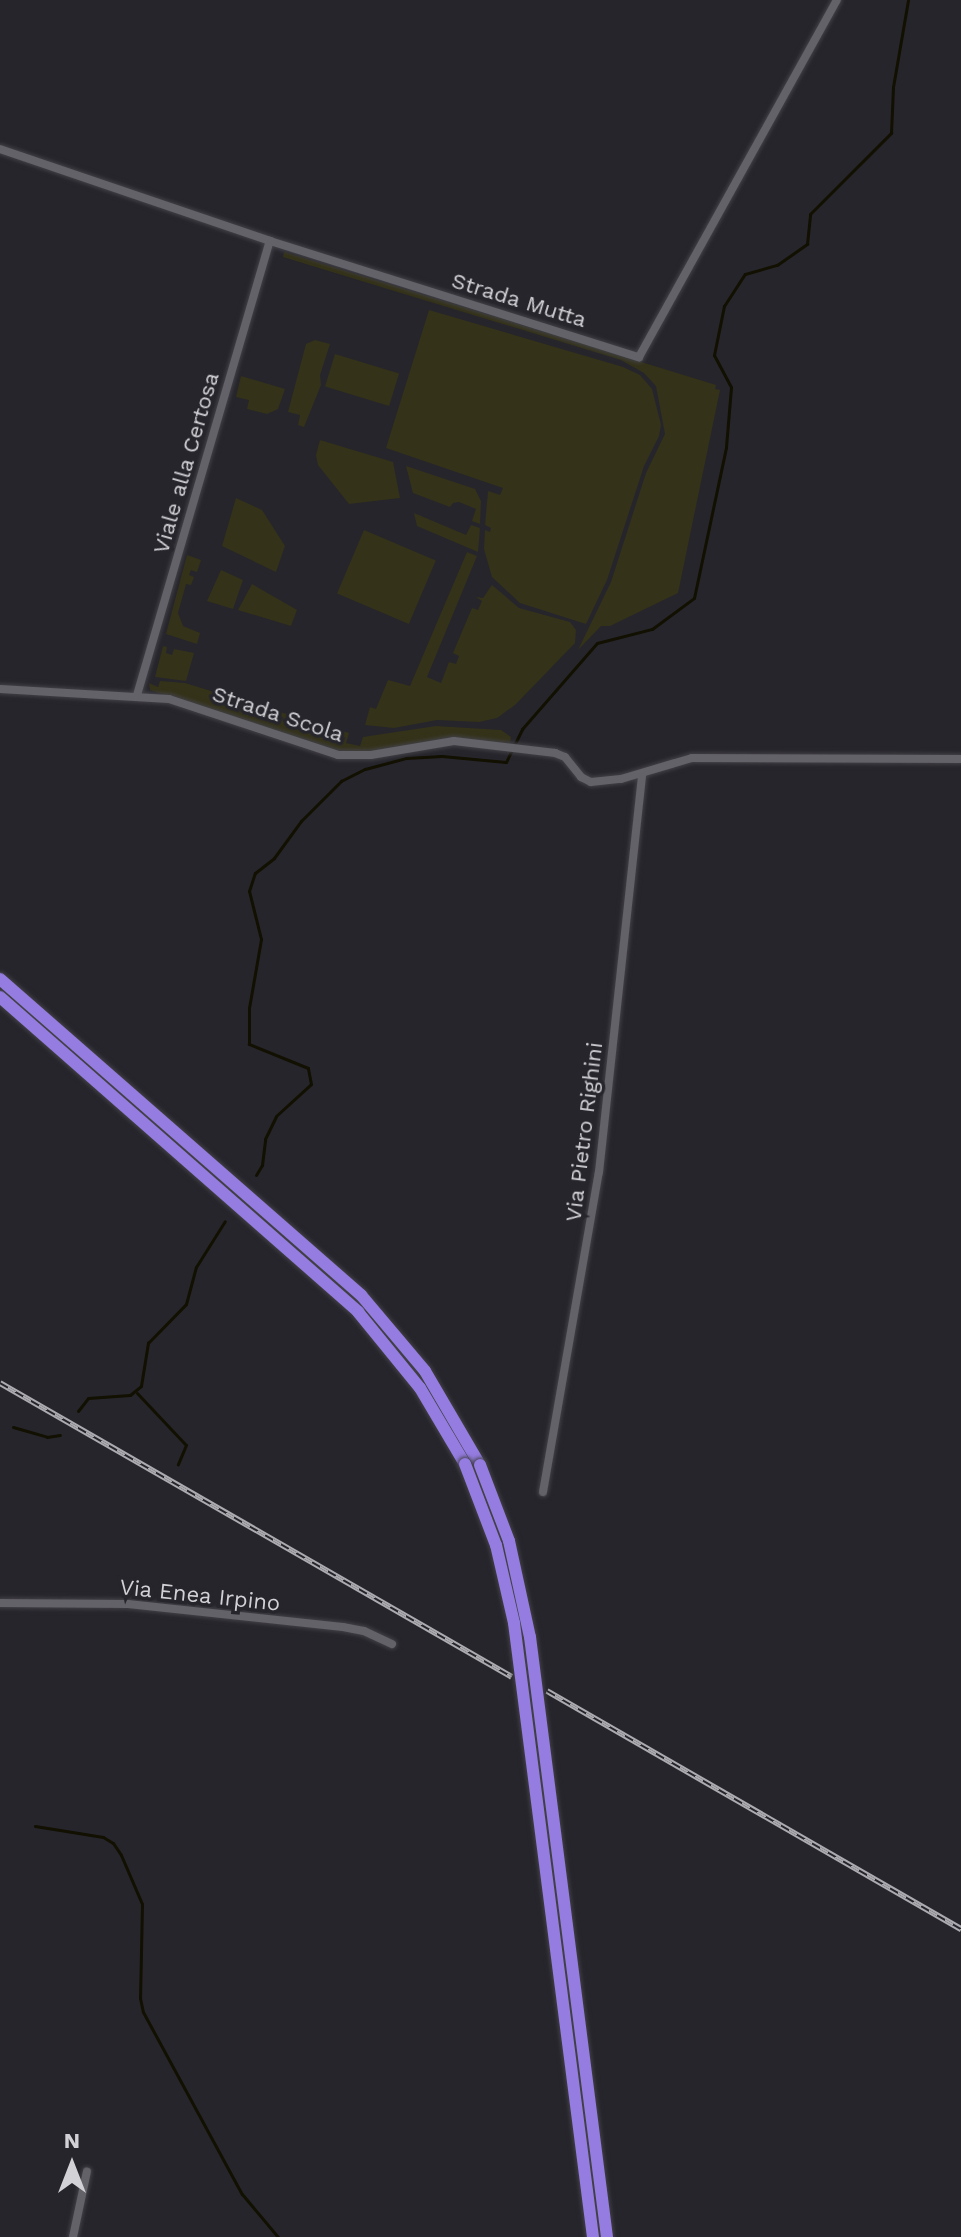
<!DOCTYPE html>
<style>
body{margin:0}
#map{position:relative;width:961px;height:2237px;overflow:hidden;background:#26252c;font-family:"Work Sans",sans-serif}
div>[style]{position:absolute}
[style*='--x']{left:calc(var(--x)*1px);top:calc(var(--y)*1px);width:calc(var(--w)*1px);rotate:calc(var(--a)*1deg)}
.green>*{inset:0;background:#343218;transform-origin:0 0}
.stream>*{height:3px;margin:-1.5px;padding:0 1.5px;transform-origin:1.5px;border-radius:1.5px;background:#121000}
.roads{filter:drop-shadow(0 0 2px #424146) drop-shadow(0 0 2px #424146)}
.minor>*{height:8px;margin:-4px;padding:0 4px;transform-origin:4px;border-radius:4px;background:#636269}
.trunk>*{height:12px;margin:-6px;padding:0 6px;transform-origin:6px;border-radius:6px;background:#947ce0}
.rail>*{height:6px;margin-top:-3px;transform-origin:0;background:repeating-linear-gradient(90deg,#26252c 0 9px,#ababb0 0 18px);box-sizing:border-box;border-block:2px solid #ababb0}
.bridges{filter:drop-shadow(0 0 2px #424146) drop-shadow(0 0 2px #424146)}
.trunk-bridge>*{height:12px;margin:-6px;padding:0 6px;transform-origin:6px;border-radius:6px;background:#947ce0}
span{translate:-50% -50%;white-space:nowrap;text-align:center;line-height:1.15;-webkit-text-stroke:7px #26252c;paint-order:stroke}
.street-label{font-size:22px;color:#d2d2d6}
.north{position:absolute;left:32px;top:2125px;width:80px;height:80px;-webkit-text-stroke:6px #26252c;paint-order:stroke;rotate:0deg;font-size:22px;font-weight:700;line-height:32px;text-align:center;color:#d2d2d6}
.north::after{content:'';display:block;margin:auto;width:28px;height:36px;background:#d2d2d6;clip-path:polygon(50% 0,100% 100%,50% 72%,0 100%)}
</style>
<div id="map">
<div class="green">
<i style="clip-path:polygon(284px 252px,716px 385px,715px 389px,720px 390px,678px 593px,610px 626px,601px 626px,578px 650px,611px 582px,646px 473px,665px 434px,656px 386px,644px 373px,621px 360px,283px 257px)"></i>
<i style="clip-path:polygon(429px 310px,623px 367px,640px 375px,652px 389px,661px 425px,659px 436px,644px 466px,607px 580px,586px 624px,520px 603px,492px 577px,484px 549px,485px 530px,490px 532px,491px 528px,485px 525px,488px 491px,500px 495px,503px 488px,386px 448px)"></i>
<i style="clip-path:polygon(315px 340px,330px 344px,320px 375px,321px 385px,304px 427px,298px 425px,300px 415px,288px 412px,306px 344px)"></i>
<i style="left:335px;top:354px;width:67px;height:34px;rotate:17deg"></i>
<i style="clip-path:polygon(241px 376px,285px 389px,278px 409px,267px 414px,247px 409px,249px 400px,236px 397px)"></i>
<i style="clip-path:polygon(320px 440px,393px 462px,400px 498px,349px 504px,318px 465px,316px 455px)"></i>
<i style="clip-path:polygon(406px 466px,475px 489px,481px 501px,480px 524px,472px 521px,476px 509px,459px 502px,453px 503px,450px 507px,413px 493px)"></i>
<i style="clip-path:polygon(236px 498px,262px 510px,285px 546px,276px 572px,222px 546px)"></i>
<i style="clip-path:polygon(414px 513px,466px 535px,471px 525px,480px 528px,478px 552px,417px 526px)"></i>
<i style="left:364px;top:530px;width:78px;height:69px;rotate:23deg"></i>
<i style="clip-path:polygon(467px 552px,477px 556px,427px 677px,441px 683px,449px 662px,456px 664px,459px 656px,453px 653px,472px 608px,478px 610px,482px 601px,476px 597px,483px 598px,492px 585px,519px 608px,570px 622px,576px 630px,575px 643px,515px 705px,497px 718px,479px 722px,437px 720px,394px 728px,365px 725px,370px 707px,376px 709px,388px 680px,410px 686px)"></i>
<i style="clip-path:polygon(187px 555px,201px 560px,197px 572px,191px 570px,189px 575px,194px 577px,191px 585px,186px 584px,178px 613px,183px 626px,200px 633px,197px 644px,166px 634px)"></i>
<i style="clip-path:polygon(221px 570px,243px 580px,233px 609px,207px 601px)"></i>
<i style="clip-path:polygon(252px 584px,297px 610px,291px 626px,238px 610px)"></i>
<i style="clip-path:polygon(163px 646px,167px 647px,166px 653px,172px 655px,174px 649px,194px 653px,186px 681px,155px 677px)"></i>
<i style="clip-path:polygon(160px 681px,185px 683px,349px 733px,346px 743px,360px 746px,363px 737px,436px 726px,501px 730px,511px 737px,510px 743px,450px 737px,371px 752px,344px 752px,150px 690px,149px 683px,158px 687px)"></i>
</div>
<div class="stream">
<i style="--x:256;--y:1175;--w:12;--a:-59"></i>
<i style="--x:262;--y:1165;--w:26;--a:-83"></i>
<i style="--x:265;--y:1139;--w:25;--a:-64"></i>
<i style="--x:276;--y:1116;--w:47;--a:-42.4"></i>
<i style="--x:311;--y:1084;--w:16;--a:-101"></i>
<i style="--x:308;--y:1068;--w:64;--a:-157.9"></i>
<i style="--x:249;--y:1044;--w:36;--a:-90"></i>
<i style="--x:249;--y:1008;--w:70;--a:-80.1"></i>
<i style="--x:261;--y:939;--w:49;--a:-104"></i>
<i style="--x:249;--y:891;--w:19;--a:-72"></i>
<i style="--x:255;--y:873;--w:24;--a:-38"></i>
<i style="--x:274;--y:858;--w:46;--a:-53.9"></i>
<i style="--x:301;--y:821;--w:57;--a:-45"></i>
<i style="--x:341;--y:781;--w:27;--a:-27"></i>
<i style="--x:365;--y:769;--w:42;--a:-15"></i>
<i style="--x:406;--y:758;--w:36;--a:-3"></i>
<i style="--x:442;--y:756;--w:64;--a:5.4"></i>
<i style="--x:506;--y:762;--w:37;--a:-64"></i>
<i style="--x:522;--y:729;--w:114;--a:-48.9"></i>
<i style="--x:597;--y:643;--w:57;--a:-14.3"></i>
<i style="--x:652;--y:629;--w:52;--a:-36.4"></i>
<i style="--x:694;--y:598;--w:154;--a:-78"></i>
<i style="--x:726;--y:447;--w:60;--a:-85.2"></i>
<i style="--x:731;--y:387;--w:36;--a:-118"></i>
<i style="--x:714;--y:355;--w:50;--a:-78.5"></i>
<i style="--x:724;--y:306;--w:38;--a:-57"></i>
<i style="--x:745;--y:274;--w:33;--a:-16"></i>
<i style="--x:777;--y:265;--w:37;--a:-35"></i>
<i style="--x:807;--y:244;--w:30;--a:-84"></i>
<i style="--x:810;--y:214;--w:115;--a:-45"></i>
<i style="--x:891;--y:133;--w:46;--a:-87.5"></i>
<i style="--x:893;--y:87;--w:88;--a:-80.2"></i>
<i style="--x:137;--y:1393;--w:71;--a:46.7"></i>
<i style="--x:186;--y:1445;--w:21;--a:113"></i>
<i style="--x:78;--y:1411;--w:16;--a:-52"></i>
<i style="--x:88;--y:1398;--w:42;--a:-4.1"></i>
<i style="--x:130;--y:1395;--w:14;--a:-39"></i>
<i style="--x:141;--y:1386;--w:44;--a:-80.8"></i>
<i style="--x:148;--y:1343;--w:54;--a:-45.7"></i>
<i style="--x:186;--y:1304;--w:38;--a:-75"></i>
<i style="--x:196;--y:1267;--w:54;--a:-57.8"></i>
<i style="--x:13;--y:1427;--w:35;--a:16"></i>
<i style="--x:47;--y:1437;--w:13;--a:-9"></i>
<i style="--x:35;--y:1826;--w:69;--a:9.2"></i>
<i style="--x:103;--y:1837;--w:12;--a:31"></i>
<i style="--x:113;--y:1843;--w:14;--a:56"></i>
<i style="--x:121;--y:1855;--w:53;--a:66.8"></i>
<i style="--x:142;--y:1904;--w:94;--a:91.2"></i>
<i style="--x:140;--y:1998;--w:14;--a:78"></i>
<i style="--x:143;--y:2012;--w:207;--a:61.5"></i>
<i style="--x:242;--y:2194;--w:56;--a:50.1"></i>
</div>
<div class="roads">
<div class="minor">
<i style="--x:0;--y:149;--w:285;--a:18.8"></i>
<i style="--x:270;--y:241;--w:387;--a:17.5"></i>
<i style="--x:639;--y:357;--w:408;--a:-61"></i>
<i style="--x:0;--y:689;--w:169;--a:3.4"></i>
<i style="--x:169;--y:699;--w:178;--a:18.3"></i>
<i style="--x:338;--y:755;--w:33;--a:0"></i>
<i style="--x:371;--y:755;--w:84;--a:-9.6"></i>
<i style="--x:454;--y:741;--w:102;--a:6.8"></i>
<i style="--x:555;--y:753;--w:11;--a:22"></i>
<i style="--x:565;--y:757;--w:26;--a:51"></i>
<i style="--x:581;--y:777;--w:11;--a:27"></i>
<i style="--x:591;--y:782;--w:30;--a:-6"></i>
<i style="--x:621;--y:779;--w:74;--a:-16.5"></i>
<i style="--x:692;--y:758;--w:269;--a:0.2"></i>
<i style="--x:137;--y:695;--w:473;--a:-73.7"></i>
<i style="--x:543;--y:1492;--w:325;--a:-80.1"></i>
<i style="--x:599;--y:1172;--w:400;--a:-83.8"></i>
<i style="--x:0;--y:1603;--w:128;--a:0.4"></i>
<i style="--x:128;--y:1604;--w:216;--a:6.1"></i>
<i style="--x:343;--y:1627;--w:21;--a:11"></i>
<i style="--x:364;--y:1631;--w:31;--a:25"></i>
<i style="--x:73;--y:2237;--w:67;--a:-78"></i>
</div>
<div class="trunk">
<i style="--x:0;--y:979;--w:480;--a:41.2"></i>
<i style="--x:361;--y:1295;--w:99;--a:49.9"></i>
<i style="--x:425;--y:1371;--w:109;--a:59.7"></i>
<i style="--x:0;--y:997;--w:477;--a:41.3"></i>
<i style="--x:358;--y:1312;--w:98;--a:50.8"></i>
<i style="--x:420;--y:1388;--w:88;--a:59.4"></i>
</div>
</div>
<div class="rail">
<i style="--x:0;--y:1383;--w:590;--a:29.87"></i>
<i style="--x:547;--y:1691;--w:478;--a:29.9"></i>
</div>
<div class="bridges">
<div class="trunk-bridge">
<i style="--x:465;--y:1464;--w:87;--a:69.1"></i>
<i style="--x:496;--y:1545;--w:80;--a:77"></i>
<i style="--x:514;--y:1623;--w:619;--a:82.67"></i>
<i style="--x:480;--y:1465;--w:81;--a:69.1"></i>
<i style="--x:509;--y:1541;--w:98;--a:77.7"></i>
<i style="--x:530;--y:1637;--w:605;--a:82.69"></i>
</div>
</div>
<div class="street-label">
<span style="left:519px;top:300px;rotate:17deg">Strada Mutta</span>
<span style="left:186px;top:463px;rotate:-74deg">Viale alla Certosa</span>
<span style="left:278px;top:714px;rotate:18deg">Strada Scola</span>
<span style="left:584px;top:1132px;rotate:-83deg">Via Pietro Righini</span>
<span style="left:200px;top:1595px;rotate:6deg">Via Enea Irpino</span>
</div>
<div class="north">N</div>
</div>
